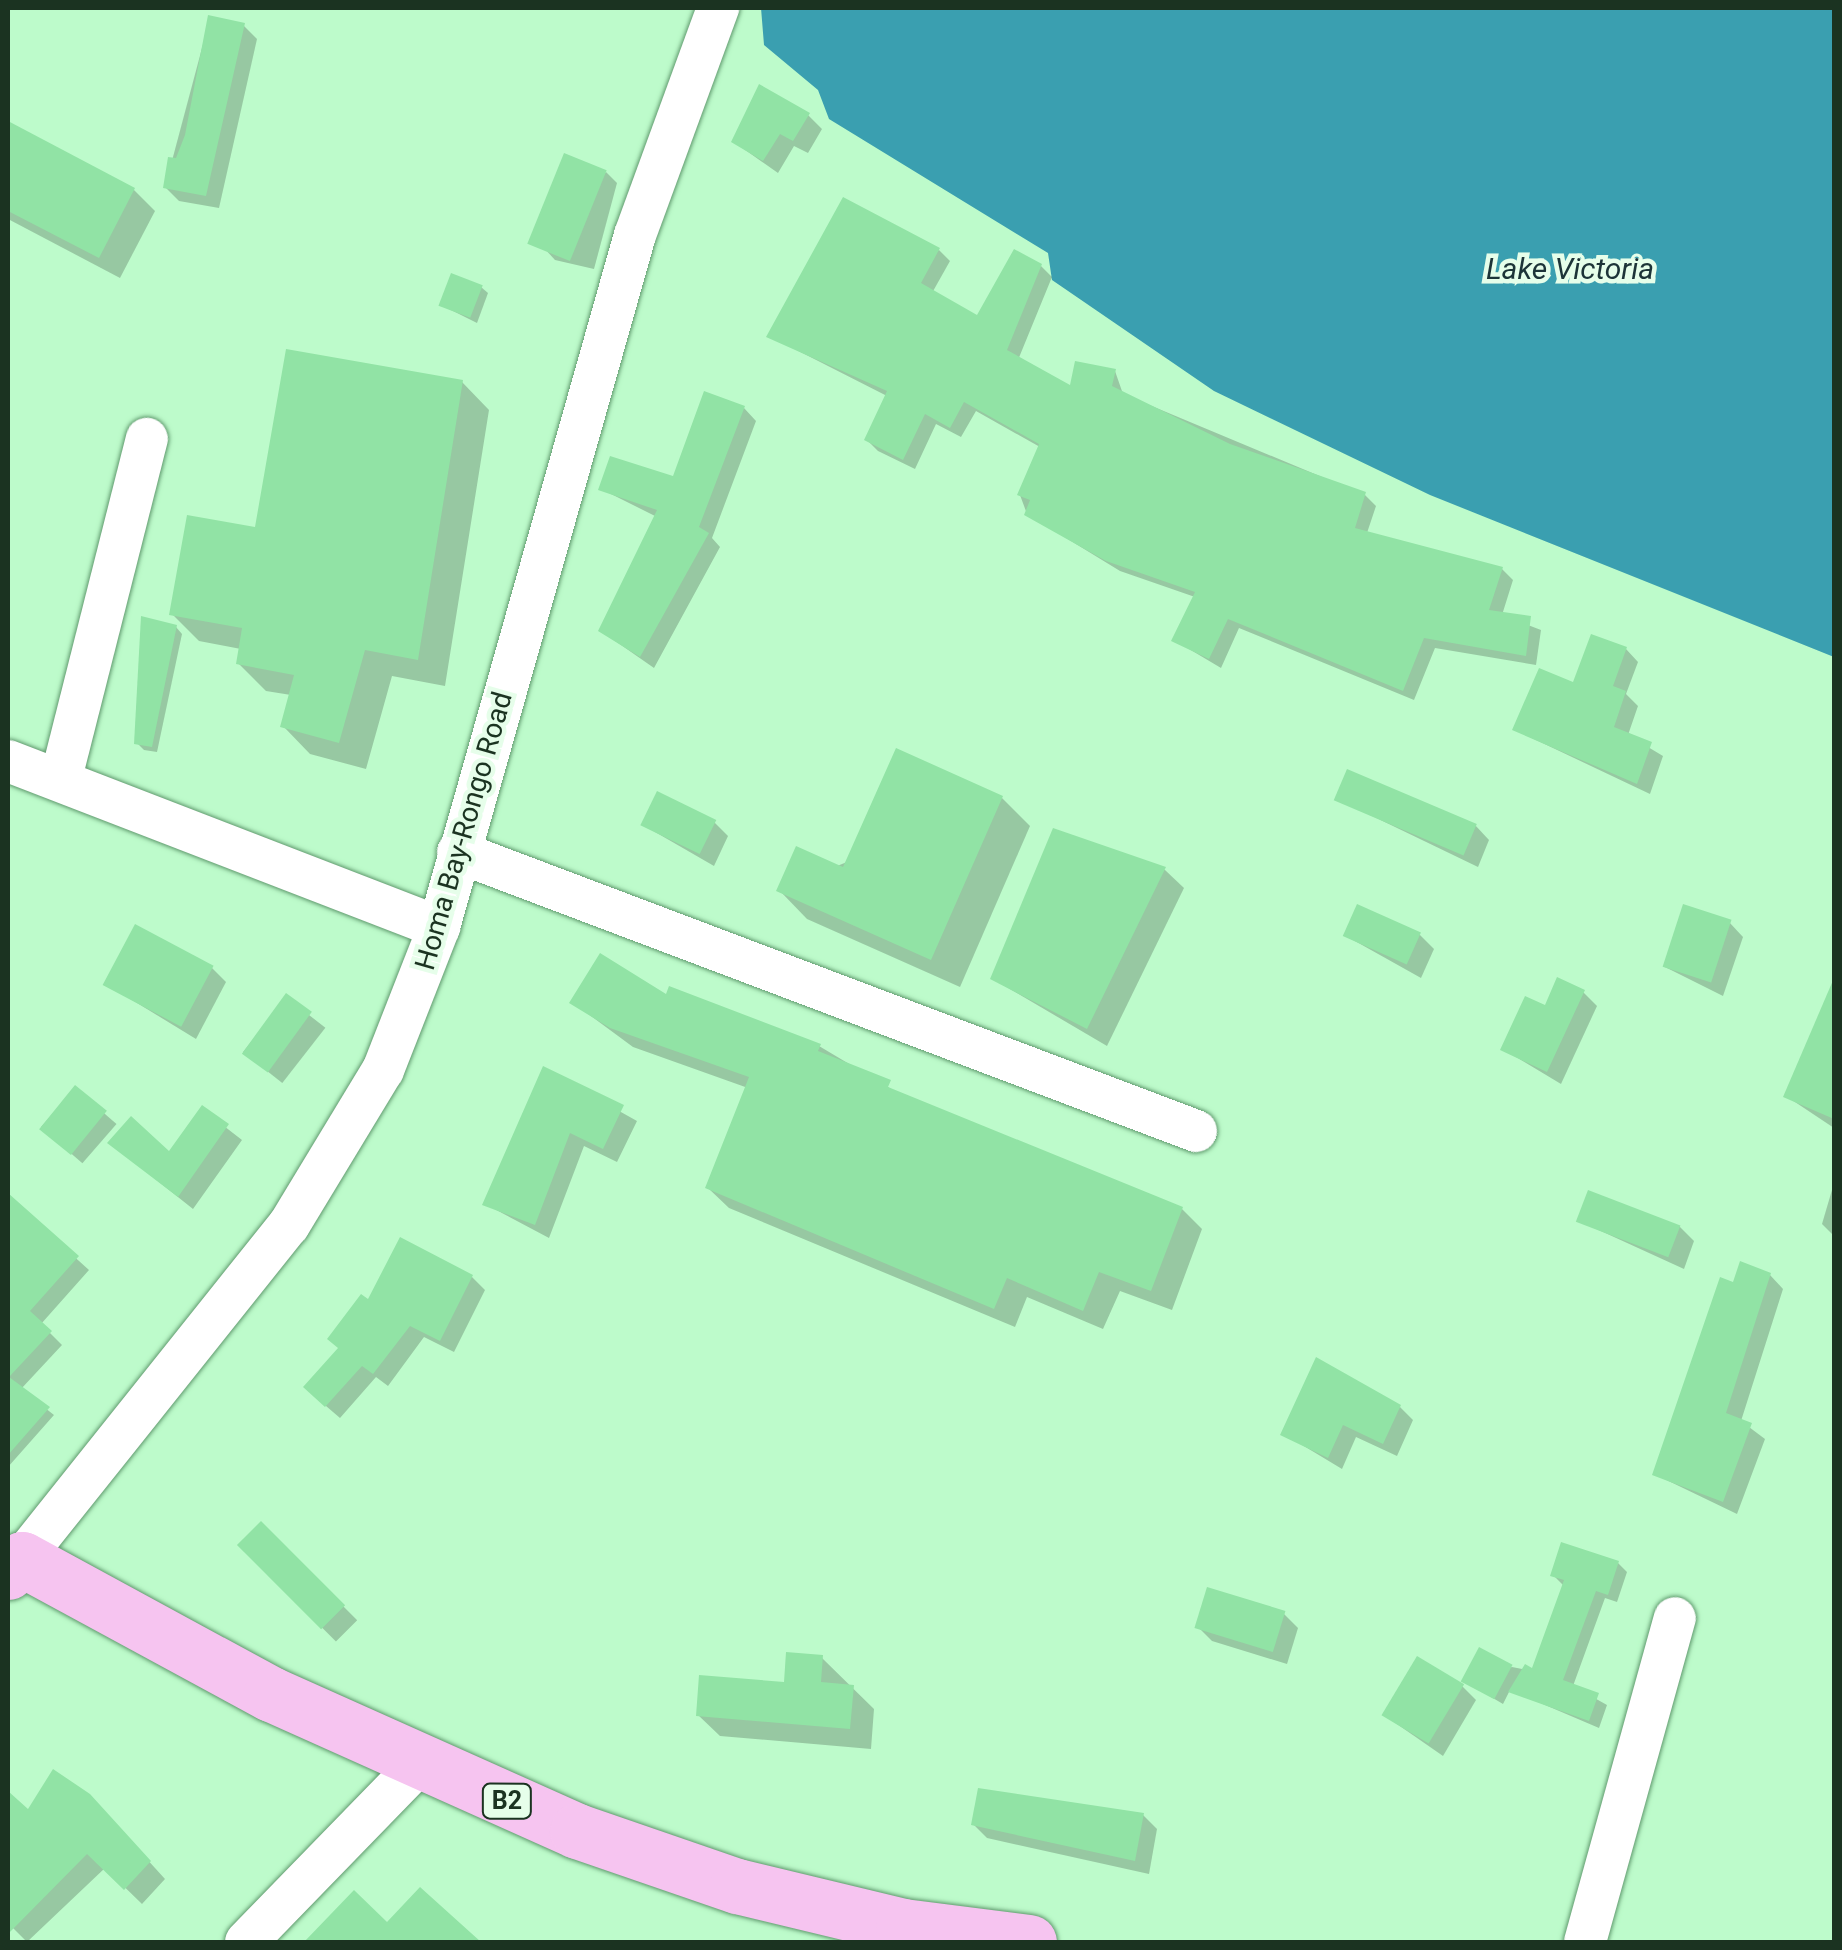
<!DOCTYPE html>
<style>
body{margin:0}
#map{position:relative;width:1842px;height:1950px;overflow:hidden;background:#bdfbcb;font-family:Roboto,sans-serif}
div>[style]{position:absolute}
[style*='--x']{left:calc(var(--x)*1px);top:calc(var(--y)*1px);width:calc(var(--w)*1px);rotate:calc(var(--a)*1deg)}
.water>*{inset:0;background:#3a9fb0}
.shadow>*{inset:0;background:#0003;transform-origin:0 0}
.building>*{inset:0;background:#91e3a5;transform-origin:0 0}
.roads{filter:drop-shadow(0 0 2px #609a6e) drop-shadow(0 0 2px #609a6e)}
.minor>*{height:42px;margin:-21px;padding:0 21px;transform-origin:21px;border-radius:21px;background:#fff}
.trunk>*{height:55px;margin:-27.5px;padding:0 27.5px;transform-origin:27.5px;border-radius:27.5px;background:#f6c4f0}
span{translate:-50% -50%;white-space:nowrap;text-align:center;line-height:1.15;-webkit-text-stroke:9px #e6feea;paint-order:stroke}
.shield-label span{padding:2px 8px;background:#e6feea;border:2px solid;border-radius:8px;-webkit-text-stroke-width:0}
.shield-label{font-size:25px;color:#1b3321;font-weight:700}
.street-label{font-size:28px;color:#1b3321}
.water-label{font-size:30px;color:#1d3438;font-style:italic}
.frame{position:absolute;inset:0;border:10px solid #1b3321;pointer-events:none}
</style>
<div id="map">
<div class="water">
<i style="clip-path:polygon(761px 8px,1834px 8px,1834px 657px,1430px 495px,1214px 391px,1052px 280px,1048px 253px,829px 119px,818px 90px,764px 45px)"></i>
</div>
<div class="shadow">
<i style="clip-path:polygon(210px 18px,243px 25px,257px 39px,219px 208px,179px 201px,165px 187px)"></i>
<i style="clip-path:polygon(808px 115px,822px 129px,808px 153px,794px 146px,778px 173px,734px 142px)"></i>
<i style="clip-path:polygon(10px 125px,134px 190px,155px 211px,120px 278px,8px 219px)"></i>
<i style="clip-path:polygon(606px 172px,617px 183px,594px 269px,555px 260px,544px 248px)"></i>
<i style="clip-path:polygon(939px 250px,950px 261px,932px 293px,978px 319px,1041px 266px,1052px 277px,1018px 360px,1072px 389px,1115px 371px,1123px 394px,1365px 495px,1376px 506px,1367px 533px,1502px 569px,1513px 580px,1502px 615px,1541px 630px,1536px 665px,1435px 648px,1414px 700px,1239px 628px,1221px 668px,1174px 640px,1195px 597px,1120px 571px,1027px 514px,1020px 495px,1040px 447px,976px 411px,961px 437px,936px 424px,915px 469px,878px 451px,867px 440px,887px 396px,769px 336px)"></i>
<i style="clip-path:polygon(481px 287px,488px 293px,477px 323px,441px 305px)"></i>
<i style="clip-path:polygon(462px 382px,489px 410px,445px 686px,392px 676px,366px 769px,310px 754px,283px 726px,291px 695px,266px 691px,239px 664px,241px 649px,199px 641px,172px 614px)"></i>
<i style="clip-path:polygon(744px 408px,756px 421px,712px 538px,720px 547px,654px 668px,601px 631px,657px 517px,601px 489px,675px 479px)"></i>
<i style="clip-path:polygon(176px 627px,182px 634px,157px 752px,144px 750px,137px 743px)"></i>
<i style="clip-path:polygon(1626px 649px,1638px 662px,1626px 694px,1638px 706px,1628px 735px,1663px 756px,1650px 794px,1515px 730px)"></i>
<i style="clip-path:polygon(1002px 798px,1030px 826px,960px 987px,807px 919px,779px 890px)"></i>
<i style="clip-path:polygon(1337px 799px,1475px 825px,1489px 840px,1478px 867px)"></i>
<i style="clip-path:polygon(714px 822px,728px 836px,714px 866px,643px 825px)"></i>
<i style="clip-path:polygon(1054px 832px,1165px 870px,1184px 888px,1107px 1046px,993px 979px)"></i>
<i style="clip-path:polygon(1729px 922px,1743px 937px,1723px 996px,1665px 967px)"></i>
<i style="clip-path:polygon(1420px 935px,1434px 949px,1421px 978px,1346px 936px)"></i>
<i style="clip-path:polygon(212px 968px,226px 982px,196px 1039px,106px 984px)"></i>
<i style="clip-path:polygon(1583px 992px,1597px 1006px,1561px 1084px,1503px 1049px,1546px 1009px)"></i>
<i style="left:286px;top:997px;width:50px;height:70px;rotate:38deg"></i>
<i style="clip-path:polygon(667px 998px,819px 1046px,903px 1096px,1182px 1209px,1202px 1229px,1172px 1310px,1120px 1291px,1103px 1329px,1027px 1297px,1015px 1327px,729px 1208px,708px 1188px,748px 1088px,633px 1047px,572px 1002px)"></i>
<i style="clip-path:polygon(1824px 1009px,1834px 1014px,1834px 1128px,1786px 1096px)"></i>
<i style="clip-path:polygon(544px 1069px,637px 1121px,617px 1162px,584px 1146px,549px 1238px,485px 1204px)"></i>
<i style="left:75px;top:1088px;width:55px;height:52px;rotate:41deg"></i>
<i style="clip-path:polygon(202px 1109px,242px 1140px,193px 1209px,110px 1143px,170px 1155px)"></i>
<i style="clip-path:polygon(1834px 1183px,1834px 1236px,1822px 1224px)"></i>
<i style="clip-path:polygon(8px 1197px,89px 1270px,41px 1324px,62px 1345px,21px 1389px,54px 1415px,8px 1467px)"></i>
<i style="clip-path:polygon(1579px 1221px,1680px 1227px,1694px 1241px,1684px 1269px)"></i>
<i style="clip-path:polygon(1770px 1275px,1783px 1289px,1741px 1421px,1765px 1439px,1737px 1514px,1654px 1474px,1734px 1285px)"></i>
<i style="clip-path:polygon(472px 1277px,485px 1290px,454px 1352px,424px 1337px,388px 1386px,376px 1377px,340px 1418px,319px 1400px,369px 1303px)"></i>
<i style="clip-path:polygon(1400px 1407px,1413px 1420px,1397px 1456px,1356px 1437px,1342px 1469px,1284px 1434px)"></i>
<i style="left:261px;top:1524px;width:136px;height:30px;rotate:45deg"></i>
<i style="clip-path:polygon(1618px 1563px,1627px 1572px,1617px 1602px,1605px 1598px,1573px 1686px,1607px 1705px,1599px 1728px,1510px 1690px,1503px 1704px,1464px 1681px,1512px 1667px,1533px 1671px,1564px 1586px,1553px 1575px)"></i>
<i style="clip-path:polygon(1284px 1614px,1298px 1628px,1287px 1664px,1212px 1641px,1198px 1627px)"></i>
<i style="clip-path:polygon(822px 1658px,874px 1709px,871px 1749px,720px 1736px,698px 1715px,786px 1685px)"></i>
<i style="clip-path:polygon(1462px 1686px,1476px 1700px,1443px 1756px,1384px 1715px)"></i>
<i style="clip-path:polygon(8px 1794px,28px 1813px,105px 1813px,165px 1879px,142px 1904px,105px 1868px,27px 1942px,8px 1923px)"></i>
<i style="clip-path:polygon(1143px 1815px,1157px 1829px,1149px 1874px,987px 1838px,973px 1824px)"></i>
<i style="clip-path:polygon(420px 1891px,477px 1942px,312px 1942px,354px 1893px,387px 1926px)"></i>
</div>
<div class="building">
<i style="clip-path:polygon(208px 15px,245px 23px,206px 196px,163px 188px,168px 157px,176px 158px,185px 135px)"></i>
<i style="clip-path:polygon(759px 84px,810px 113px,793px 141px,780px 134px,763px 161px,731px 142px)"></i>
<i style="clip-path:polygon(8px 121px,135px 188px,99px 258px,8px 211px)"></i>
<i style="left:564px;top:153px;width:46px;height:98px;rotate:22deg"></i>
<i style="clip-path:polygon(843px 197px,940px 248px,921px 283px,977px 315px,1014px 249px,1042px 264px,1007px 350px,1070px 385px,1075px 361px,1116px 369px,1112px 386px,1230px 444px,1366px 492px,1355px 528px,1503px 567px,1489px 610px,1531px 616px,1526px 656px,1424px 638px,1403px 691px,1228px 619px,1209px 659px,1171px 641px,1195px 592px,1106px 561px,1024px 515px,1030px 500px,1017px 495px,1039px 444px,964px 402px,950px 428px,925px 414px,903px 460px,864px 440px,887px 391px,766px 337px)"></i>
<i style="left:451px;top:273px;width:34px;height:35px;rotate:21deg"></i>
<i style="clip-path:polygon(286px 349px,463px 380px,418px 660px,365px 650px,339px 743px,280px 727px,294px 675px,236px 664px,242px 628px,169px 615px,187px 515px,255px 527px)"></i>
<i style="clip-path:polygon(704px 391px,745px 406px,699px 527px,709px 533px,640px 657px,598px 631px,657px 510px,598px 490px,610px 456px,673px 476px)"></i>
<i style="clip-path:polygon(141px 616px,177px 625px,152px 747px,134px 744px)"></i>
<i style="clip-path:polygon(1591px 634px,1627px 647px,1613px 686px,1626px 691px,1614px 727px,1652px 742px,1637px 784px,1512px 730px,1539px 668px,1573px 682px)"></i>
<i style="clip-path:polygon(896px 748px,1003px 796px,931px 960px,776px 891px,796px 846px,843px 867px)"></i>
<i style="left:1347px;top:769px;width:141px;height:34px;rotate:23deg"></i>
<i style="left:657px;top:791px;width:66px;height:38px;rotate:26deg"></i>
<i style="clip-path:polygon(1053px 828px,1166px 867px,1087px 1029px,990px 979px)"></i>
<i style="left:1357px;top:904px;width:70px;height:35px;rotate:24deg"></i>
<i style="left:1683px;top:904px;width:51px;height:66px;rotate:18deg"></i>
<i style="left:135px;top:924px;width:89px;height:69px;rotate:28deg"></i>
<i style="clip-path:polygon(600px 953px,666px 994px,669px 986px,821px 1044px,818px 1051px,891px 1080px,888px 1087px,1183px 1207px,1151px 1291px,1099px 1272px,1083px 1311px,1007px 1278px,994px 1309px,705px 1188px,749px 1077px,610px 1028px,569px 1003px)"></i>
<i style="clip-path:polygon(1557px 977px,1585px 990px,1547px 1072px,1500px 1050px,1525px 996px,1545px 1005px)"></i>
<i style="clip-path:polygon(1834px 978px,1834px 1119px,1783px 1097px)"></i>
<i style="left:286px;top:993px;width:32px;height:75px;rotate:36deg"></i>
<i style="clip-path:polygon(543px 1066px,624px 1105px,603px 1149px,570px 1133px,535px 1225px,482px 1205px)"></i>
<i style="left:75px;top:1085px;width:41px;height:57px;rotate:39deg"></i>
<i style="clip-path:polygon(202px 1105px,229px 1124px,178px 1197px,107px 1143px,131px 1116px,169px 1151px)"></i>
<i style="left:1588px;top:1190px;width:99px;height:34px;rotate:21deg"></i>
<i style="clip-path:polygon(8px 1193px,79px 1256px,30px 1311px,52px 1331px,9px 1377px,50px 1407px,8px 1455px)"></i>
<i style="clip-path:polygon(400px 1237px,473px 1275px,440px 1341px,410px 1326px,373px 1374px,362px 1366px,325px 1407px,303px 1387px,338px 1348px,327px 1339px,361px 1294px,368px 1299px)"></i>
<i style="clip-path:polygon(1740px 1261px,1771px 1273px,1726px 1413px,1752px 1423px,1723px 1502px,1652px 1475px,1720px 1277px,1733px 1282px)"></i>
<i style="clip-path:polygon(1316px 1357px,1401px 1405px,1383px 1444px,1343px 1425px,1328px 1458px,1280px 1435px)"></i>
<i style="left:261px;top:1521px;width:119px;height:34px;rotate:45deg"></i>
<i style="clip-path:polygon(1561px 1542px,1619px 1561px,1608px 1595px,1596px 1591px,1563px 1680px,1599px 1693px,1589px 1721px,1508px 1692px,1525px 1664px,1532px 1668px,1564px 1580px,1550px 1576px)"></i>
<i style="left:1207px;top:1587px;width:82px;height:43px;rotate:17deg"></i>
<i style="left:1479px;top:1647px;width:38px;height:39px;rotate:28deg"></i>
<i style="clip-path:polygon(786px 1652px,823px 1655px,821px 1682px,854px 1685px,850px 1729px,696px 1716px,699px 1675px,784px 1682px)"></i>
<i style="left:1417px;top:1656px;width:55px;height:69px;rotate:31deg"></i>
<i style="clip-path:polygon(53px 1769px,90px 1794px,151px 1861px,124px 1890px,87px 1854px,8px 1934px,8px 1791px,28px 1809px)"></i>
<i style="clip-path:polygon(978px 1788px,1144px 1813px,1135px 1861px,971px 1825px)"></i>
<i style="clip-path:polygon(420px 1887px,481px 1942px,304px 1942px,354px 1890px,387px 1922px)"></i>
</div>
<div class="roads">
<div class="minor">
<i style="--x:8;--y:761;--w:462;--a:21.1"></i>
<i style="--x:61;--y:778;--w:350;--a:-75.8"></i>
<i style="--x:458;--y:852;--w:789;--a:20.71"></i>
<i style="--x:22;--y:1559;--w:428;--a:-51.4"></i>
<i style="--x:289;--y:1225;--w:181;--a:-58.8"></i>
<i style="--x:383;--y:1070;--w:154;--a:-68.6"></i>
<i style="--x:439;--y:927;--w:719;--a:-74.19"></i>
<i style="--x:635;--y:235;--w:242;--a:-69.9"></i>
<i style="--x:246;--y:1942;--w:248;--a:-45.8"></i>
<i style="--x:1585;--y:1942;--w:336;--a:-74.5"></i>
</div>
<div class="trunk">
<i style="--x:8;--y:1572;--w:19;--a:-43"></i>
<i style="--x:22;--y:1559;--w:283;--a:28.5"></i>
<i style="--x:271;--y:1694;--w:335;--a:24.1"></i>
<i style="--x:577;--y:1831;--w:169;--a:19"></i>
<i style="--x:737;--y:1886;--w:171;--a:13.5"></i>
<i style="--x:903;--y:1926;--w:127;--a:7.2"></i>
</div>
</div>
<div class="shield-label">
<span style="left:507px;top:1801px">B2</span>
</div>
<div class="street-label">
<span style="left:464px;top:831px;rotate:-74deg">Homa Bay-Rongo Road</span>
</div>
<div class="water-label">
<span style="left:1570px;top:269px">Lake Victoria</span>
</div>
<div class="frame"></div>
</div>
